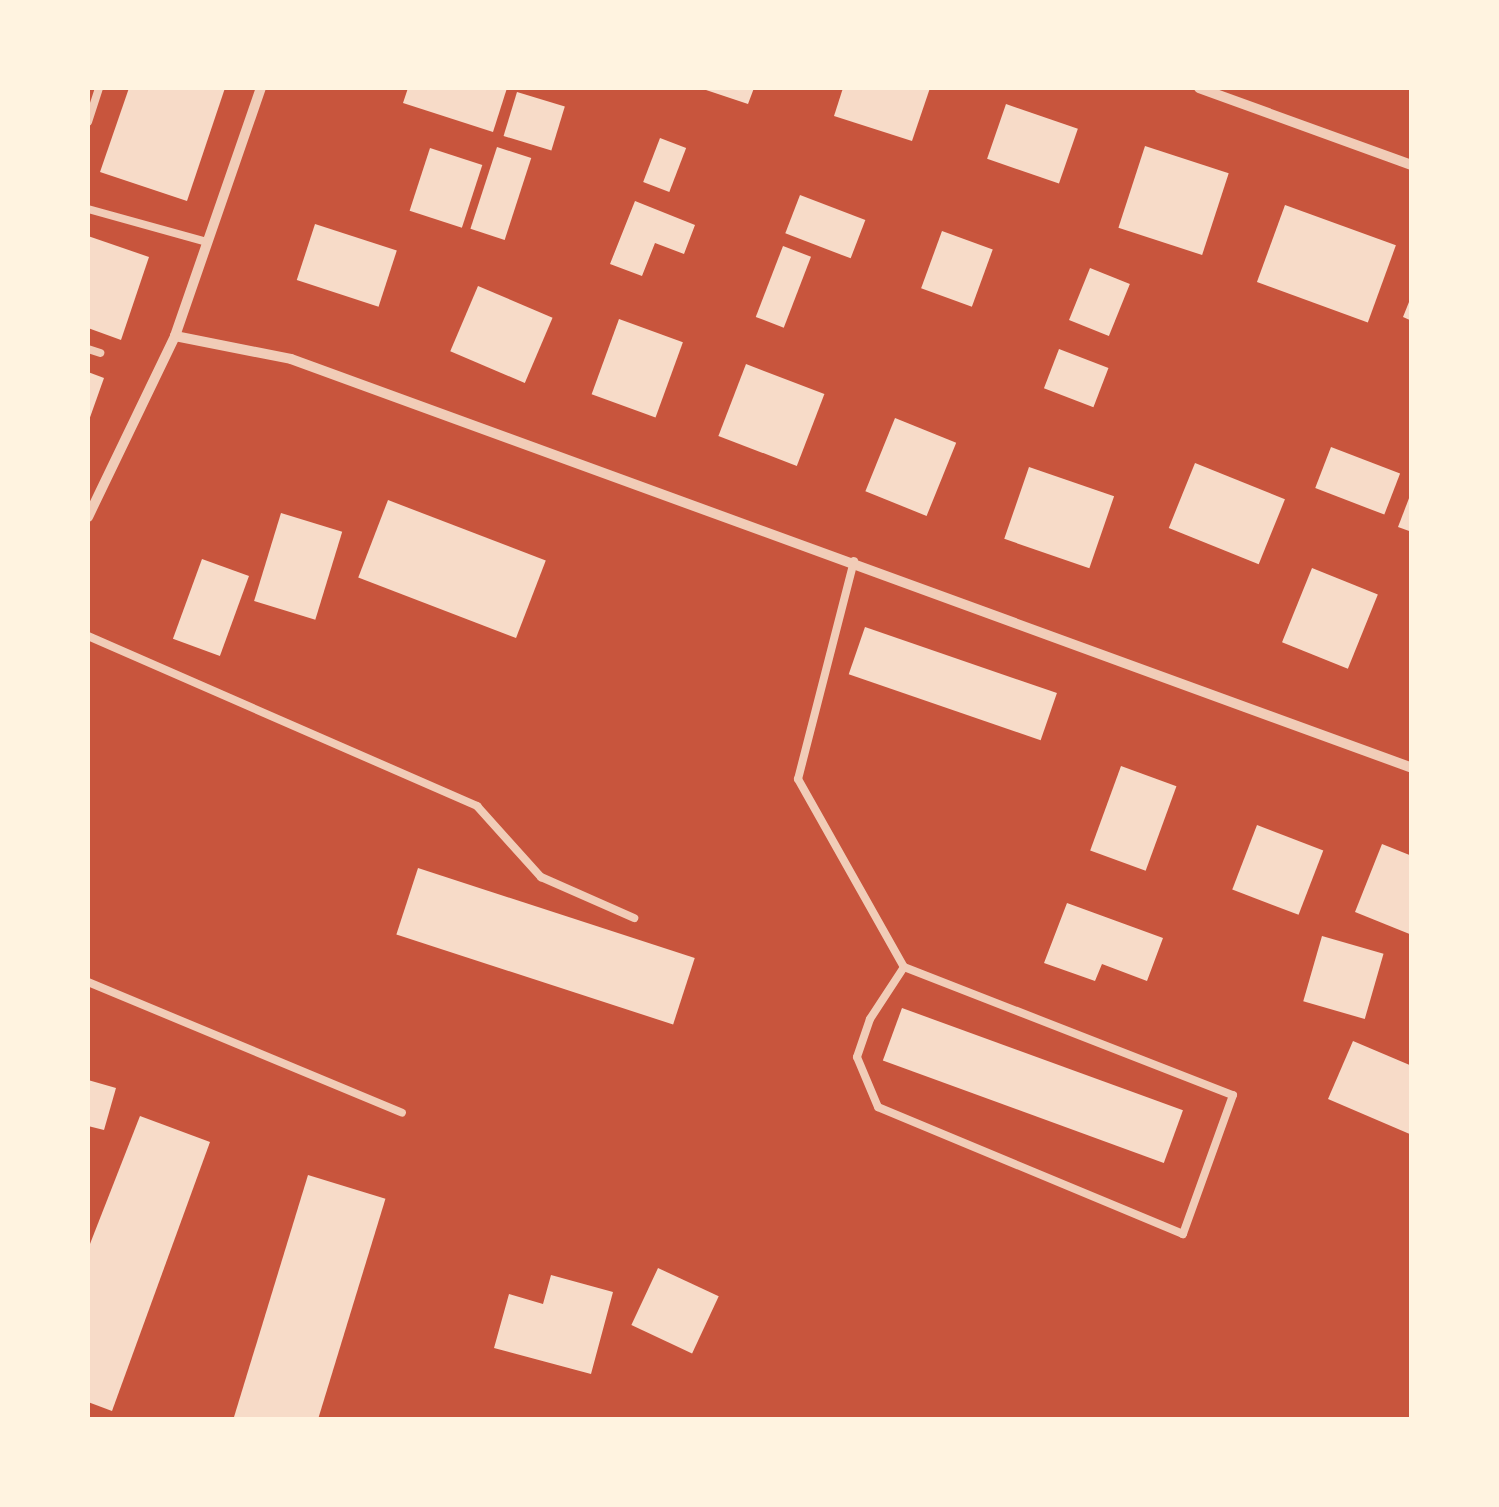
<!DOCTYPE html>
<style>
body{margin:0}
#map{position:relative;width:1499px;height:1507px;overflow:hidden;background:#c8553d;font-family:"Work Sans",sans-serif}
div>[style]{position:absolute}
[style*='--x']{left:calc(var(--x)*1px);top:calc(var(--y)*1px);width:calc(var(--w)*1px);rotate:calc(var(--a)*1deg)}
.building>*{inset:0;background:#f7dbc8;transform-origin:0 0}
.service>*{height:8px;margin:-4px;padding:0 4px;transform-origin:4px;border-radius:4px;background:#f1ccb7}
.minor>*{height:10px;margin:-5px;padding:0 5px;transform-origin:5px;border-radius:5px;background:#f1ccb7}
span{translate:-50% -50%;white-space:nowrap;text-align:center;line-height:1.15;-webkit-text-stroke:8px #fff3e0;paint-order:stroke}
.frame{position:absolute;inset:0;border:90px solid #fff3e0;pointer-events:none}
</style>
<div id="map">
<div class="building">
<i style="clip-path:polygon(129px 88px,225px 88px,187px 201px,100px 172px)"></i>
<i style="clip-path:polygon(408px 88px,507px 88px,493px 132px,403px 103px)"></i>
<i style="clip-path:polygon(700px 88px,754px 88px,748px 104px)"></i>
<i style="clip-path:polygon(843px 88px,930px 88px,912px 141px,834px 116px)"></i>
<i style="left:517px;top:92px;width:50px;height:46px;rotate:17deg"></i>
<i style="left:1006px;top:104px;width:76px;height:58px;rotate:19deg"></i>
<i style="left:660px;top:138px;width:28px;height:47px;rotate:21deg"></i>
<i style="left:1145px;top:146px;width:88px;height:86px;rotate:18deg"></i>
<i style="left:497px;top:147px;width:36px;height:86px;rotate:18deg"></i>
<i style="left:430px;top:148px;width:55px;height:66px;rotate:18deg"></i>
<i style="left:800px;top:195px;width:70px;height:41px;rotate:21deg"></i>
<i style="clip-path:polygon(635px 201px,695px 225px,684px 254px,655px 243px,642px 276px,610px 264px)"></i>
<i style="left:1285px;top:205px;width:118px;height:82px;rotate:20deg"></i>
<i style="left:315px;top:224px;width:86px;height:59px;rotate:18deg"></i>
<i style="left:942px;top:231px;width:54px;height:61px;rotate:20deg"></i>
<i style="clip-path:polygon(88px 236px,149px 257px,121px 340px,88px 328px)"></i>
<i style="left:783px;top:246px;width:30px;height:76px;rotate:21deg"></i>
<i style="left:1090px;top:268px;width:43px;height:56px;rotate:22deg"></i>
<i style="left:478px;top:286px;width:81px;height:71px;rotate:23deg"></i>
<i style="clip-path:polygon(1411px 297px,1412px 297px,1412px 321px,1403px 317px)"></i>
<i style="left:619px;top:319px;width:68px;height:80px;rotate:20deg"></i>
<i style="left:1059px;top:349px;width:53px;height:42px;rotate:21deg"></i>
<i style="left:746px;top:364px;width:84px;height:77px;rotate:21deg"></i>
<i style="clip-path:polygon(88px 372px,104px 378px,88px 423px)"></i>
<i style="left:895px;top:418px;width:66px;height:79px;rotate:22deg"></i>
<i style="left:1331px;top:447px;width:74px;height:44px;rotate:21deg"></i>
<i style="left:1195px;top:463px;width:97px;height:70px;rotate:22deg"></i>
<i style="left:1029px;top:467px;width:90px;height:76px;rotate:19deg"></i>
<i style="clip-path:polygon(1411px 493px,1412px 493px,1412px 532px,1398px 527px)"></i>
<i style="left:388px;top:500px;width:169px;height:83px;rotate:21deg"></i>
<i style="left:281px;top:513px;width:64px;height:92px;rotate:17deg"></i>
<i style="left:202px;top:559px;width:50px;height:85px;rotate:20deg"></i>
<i style="left:1312px;top:568px;width:71px;height:80px;rotate:22deg"></i>
<i style="left:865px;top:627px;width:203px;height:50px;rotate:19deg"></i>
<i style="left:1121px;top:766px;width:59px;height:90px;rotate:20deg"></i>
<i style="left:1257px;top:825px;width:71px;height:69px;rotate:21deg"></i>
<i style="clip-path:polygon(1382px 844px,1412px 856px,1412px 935px,1355px 912px)"></i>
<i style="left:418px;top:868px;width:291px;height:70px;rotate:18deg"></i>
<i style="clip-path:polygon(1067px 903px,1163px 938px,1147px 981px,1102px 964px,1095px 981px,1044px 963px)"></i>
<i style="left:1322px;top:936px;width:64px;height:68px;rotate:16deg"></i>
<i style="left:902px;top:1008px;width:299px;height:56px;rotate:20deg"></i>
<i style="clip-path:polygon(1353px 1041px,1412px 1066px,1412px 1135px,1328px 1099px)"></i>
<i style="clip-path:polygon(88px 1080px,116px 1088px,104px 1130px,88px 1126px)"></i>
<i style="clip-path:polygon(140px 1116px,210px 1142px,112px 1411px,88px 1402px,88px 1249px)"></i>
<i style="left:308px;top:1175px;width:81px;height:257px;rotate:17deg"></i>
<i style="left:658px;top:1268px;width:67px;height:63px;rotate:25deg"></i>
<i style="clip-path:polygon(551px 1275px,613px 1292px,591px 1374px,494px 1348px,509px 1294px,543px 1304px)"></i>
</div>
<div class="service">
<i style="--x:88;--y:122;--w:36;--a:-72"></i>
<i style="--x:88;--y:209;--w:123;--a:15.5"></i>
<i style="--x:88;--y:349;--w:13;--a:18"></i>
<i style="--x:854;--y:561;--w:225;--a:104.4"></i>
<i style="--x:798;--y:779;--w:216;--a:60.6"></i>
<i style="--x:904;--y:967;--w:353;--a:21.3"></i>
<i style="--x:1233;--y:1095;--w:148;--a:109.8"></i>
<i style="--x:1183;--y:1234;--w:330;--a:-157.4"></i>
<i style="--x:878;--y:1107;--w:54;--a:-112.8"></i>
<i style="--x:857;--y:1057;--w:40;--a:-71.1"></i>
<i style="--x:870;--y:1019;--w:62;--a:-56.8"></i>
<i style="--x:88;--y:636;--w:425;--a:23.6"></i>
<i style="--x:477;--y:806;--w:96;--a:48"></i>
<i style="--x:541;--y:877;--w:102;--a:23.8"></i>
<i style="--x:88;--y:982;--w:340;--a:22.6"></i>
</div>
<div class="minor">
<i style="--x:1199;--y:88;--w:226;--a:19.9"></i>
<i style="--x:175;--y:336;--w:118;--a:11.2"></i>
<i style="--x:291;--y:359;--w:1193;--a:20.04"></i>
<i style="--x:88;--y:517;--w:201;--a:-64.3"></i>
<i style="--x:175;--y:336;--w:262;--a:-70.9"></i>
</div>
<div class="frame"></div>
</div>
